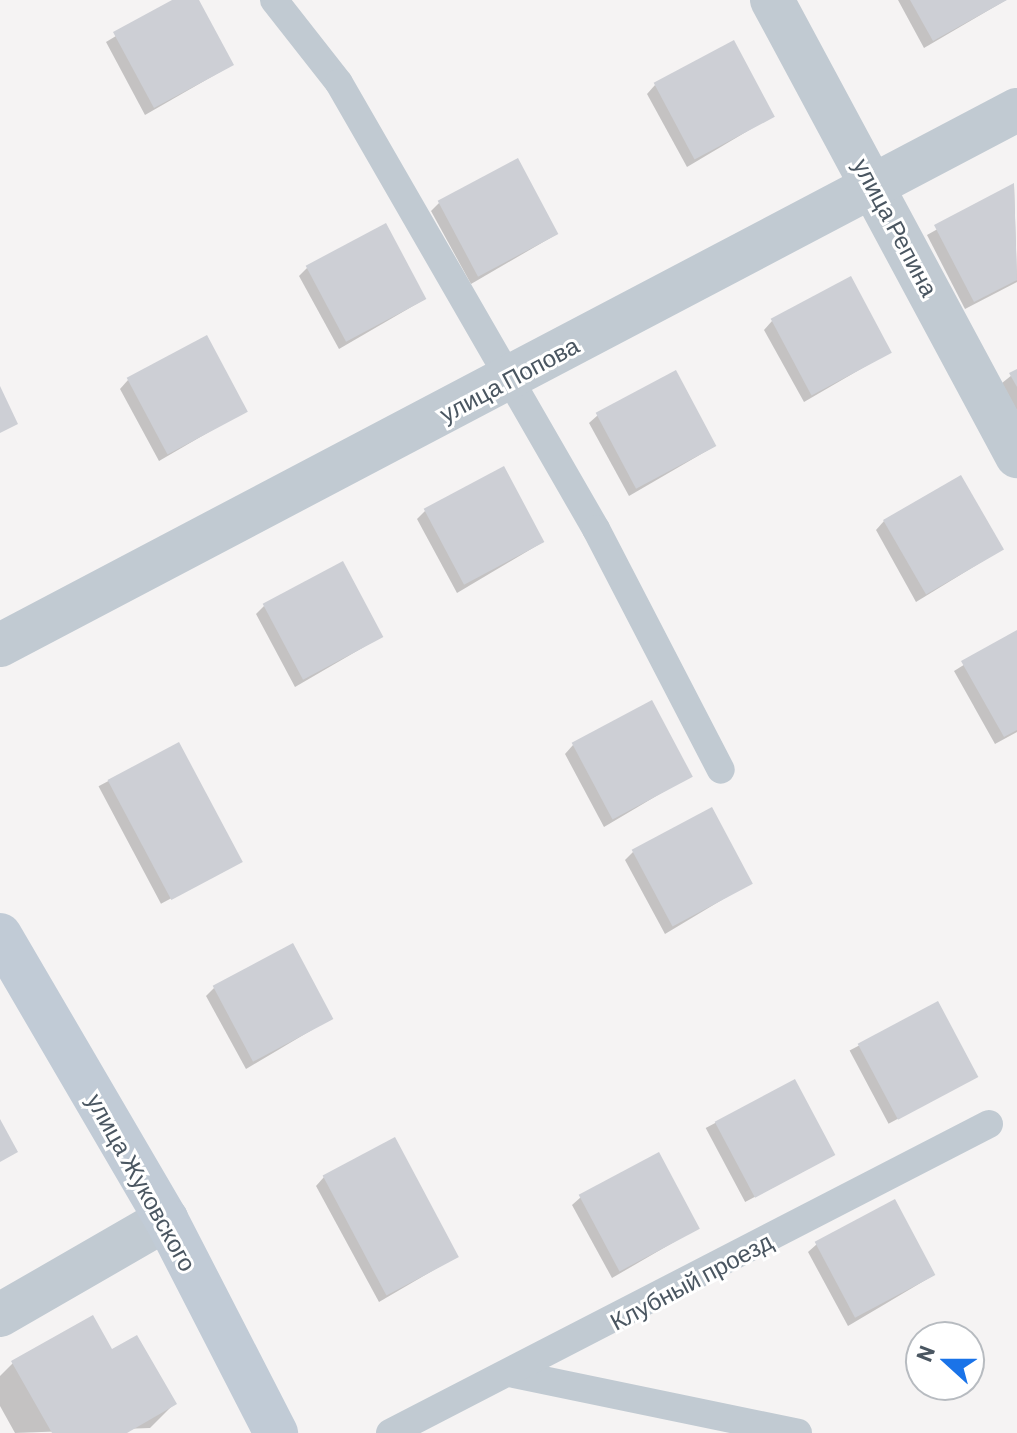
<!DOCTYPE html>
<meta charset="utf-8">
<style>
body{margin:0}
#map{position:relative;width:1017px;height:1433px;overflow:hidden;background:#f5f3f3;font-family:Barlow,sans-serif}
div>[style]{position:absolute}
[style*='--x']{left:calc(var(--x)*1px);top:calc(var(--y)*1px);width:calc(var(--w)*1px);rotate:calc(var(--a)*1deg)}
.shadow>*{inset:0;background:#0003;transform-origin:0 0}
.building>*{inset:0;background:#cdcfd5;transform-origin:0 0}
.lane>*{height:28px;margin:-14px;padding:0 14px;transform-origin:14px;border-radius:14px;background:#c1cad2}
.street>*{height:44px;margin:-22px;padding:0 22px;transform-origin:22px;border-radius:22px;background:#c1cad2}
.secondary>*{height:44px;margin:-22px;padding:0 22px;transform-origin:22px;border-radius:22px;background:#c1cbd6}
span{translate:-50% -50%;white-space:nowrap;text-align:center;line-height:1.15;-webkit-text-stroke:6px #fff;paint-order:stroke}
.street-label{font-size:24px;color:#4a5661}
.north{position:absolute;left:905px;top:1321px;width:80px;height:80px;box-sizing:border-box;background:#fff;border:2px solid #b7bbc0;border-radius:50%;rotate:291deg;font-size:22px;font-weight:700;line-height:32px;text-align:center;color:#4a5661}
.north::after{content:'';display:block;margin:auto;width:28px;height:36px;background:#1a73e8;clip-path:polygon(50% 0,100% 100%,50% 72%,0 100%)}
</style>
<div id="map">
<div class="shadow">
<i style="clip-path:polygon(176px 0,196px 0,232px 65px,145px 115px,106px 42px)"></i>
<i style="clip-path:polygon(898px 0,1006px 0,924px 48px)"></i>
<i style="clip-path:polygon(655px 85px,773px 116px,687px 167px,647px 94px)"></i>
<i style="clip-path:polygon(1014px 186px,1017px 282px,965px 309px,927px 235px)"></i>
<i style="clip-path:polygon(439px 203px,557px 234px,471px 284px,431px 211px)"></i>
<i style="clip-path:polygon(307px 268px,425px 299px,339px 349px,299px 276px)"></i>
<i style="clip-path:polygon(772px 321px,890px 352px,804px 402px,764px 330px)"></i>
<i style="clip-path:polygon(1017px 371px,1017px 411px,1002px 383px)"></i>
<i style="clip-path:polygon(128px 380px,245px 411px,159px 461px,120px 389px)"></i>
<i style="clip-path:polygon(598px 415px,715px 446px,629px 496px,589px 423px)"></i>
<i style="clip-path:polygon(425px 511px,543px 542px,457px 593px,417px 519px)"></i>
<i style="clip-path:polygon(884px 521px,1001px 550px,916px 602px,876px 530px)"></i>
<i style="clip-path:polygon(264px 606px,381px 637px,295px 687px,256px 614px)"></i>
<i style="clip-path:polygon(1017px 632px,1017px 732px,995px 744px,954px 671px)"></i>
<i style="left:178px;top:744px;width:133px;height:90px;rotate:62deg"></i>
<i style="clip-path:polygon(573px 745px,690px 776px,604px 827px,565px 754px)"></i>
<i style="clip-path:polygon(633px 852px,750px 883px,665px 934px,625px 860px)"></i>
<i style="clip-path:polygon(214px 988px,332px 1018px,246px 1069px,206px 996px)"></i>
<i style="left:937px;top:1004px;width:83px;height:99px;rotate:62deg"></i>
<i style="left:794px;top:1081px;width:84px;height:100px;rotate:62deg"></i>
<i style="clip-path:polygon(324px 1177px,456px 1257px,379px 1302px,316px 1186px)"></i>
<i style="clip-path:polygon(581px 1197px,698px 1228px,612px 1278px,572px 1205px)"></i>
<i style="clip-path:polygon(817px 1244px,934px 1275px,848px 1326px,808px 1252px)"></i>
<i style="clip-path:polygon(111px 1352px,174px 1404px,150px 1428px,15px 1433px,0 1406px,0 1376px,13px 1363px)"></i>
</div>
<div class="building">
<i style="clip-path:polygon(172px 0,199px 0,234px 65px,154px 108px,113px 32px)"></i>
<i style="clip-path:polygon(910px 0,1007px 0,933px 41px)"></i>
<i style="left:734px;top:40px;width:87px;height:91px;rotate:62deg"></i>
<i style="left:518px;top:158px;width:86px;height:91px;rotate:62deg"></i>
<i style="clip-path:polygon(1014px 183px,1017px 280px,974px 302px,934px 225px)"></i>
<i style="left:386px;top:223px;width:86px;height:91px;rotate:62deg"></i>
<i style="left:851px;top:276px;width:87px;height:91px;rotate:62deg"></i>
<i style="left:207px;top:335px;width:87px;height:91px;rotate:62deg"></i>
<i style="clip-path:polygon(1017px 369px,1017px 387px,1009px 373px)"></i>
<i style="left:676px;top:370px;width:86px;height:91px;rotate:62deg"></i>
<i style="clip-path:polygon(0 386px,18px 424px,0 433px)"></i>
<i style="left:504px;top:466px;width:86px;height:91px;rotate:62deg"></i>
<i style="left:961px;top:475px;width:86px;height:90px;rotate:60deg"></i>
<i style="left:343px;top:561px;width:86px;height:91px;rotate:62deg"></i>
<i style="clip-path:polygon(1017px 630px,1017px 730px,1004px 737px,961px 661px)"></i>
<i style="left:652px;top:700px;width:87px;height:91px;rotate:62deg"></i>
<i style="left:179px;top:742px;width:136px;height:81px;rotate:62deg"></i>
<i style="left:712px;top:807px;width:87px;height:91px;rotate:62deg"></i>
<i style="left:293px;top:943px;width:86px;height:91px;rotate:62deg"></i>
<i style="left:938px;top:1001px;width:86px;height:91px;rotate:62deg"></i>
<i style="left:795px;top:1079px;width:86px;height:91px;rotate:62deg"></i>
<i style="clip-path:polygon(0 1119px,18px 1152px,0 1162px)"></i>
<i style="left:395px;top:1137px;width:136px;height:82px;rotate:62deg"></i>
<i style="left:659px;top:1152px;width:87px;height:91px;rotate:62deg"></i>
<i style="left:895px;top:1199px;width:86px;height:91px;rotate:62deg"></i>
<i style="clip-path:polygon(93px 1315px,112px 1349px,137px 1335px,177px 1404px,127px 1433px,52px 1433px,11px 1361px)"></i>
</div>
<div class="lane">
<i style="--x:274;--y:0;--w:105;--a:51.9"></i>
<i style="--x:339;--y:83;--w:515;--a:60.05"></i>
<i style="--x:596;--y:529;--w:271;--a:62.6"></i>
<i style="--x:514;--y:1374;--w:290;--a:11.7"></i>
<i style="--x:390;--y:1433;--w:674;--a:-27.29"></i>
</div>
<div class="street">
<i style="--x:772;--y:0;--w:518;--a:61.75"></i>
<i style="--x:0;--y:645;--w:1149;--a:-27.75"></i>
<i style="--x:0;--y:1315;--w:192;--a:-30"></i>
</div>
<div class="secondary">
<i style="--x:0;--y:935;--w:329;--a:59.7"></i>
<i style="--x:166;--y:1219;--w:241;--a:62.8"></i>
</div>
<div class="street-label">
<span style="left:896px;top:227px;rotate:62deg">улица Репина</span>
<span style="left:509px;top:379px;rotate:-28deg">улица Попова</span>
<span style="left:142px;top:1182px;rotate:61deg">улица Жуковского</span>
<span style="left:691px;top:1281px;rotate:-28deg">Клубный проезд</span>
</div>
<div class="north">N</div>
</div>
